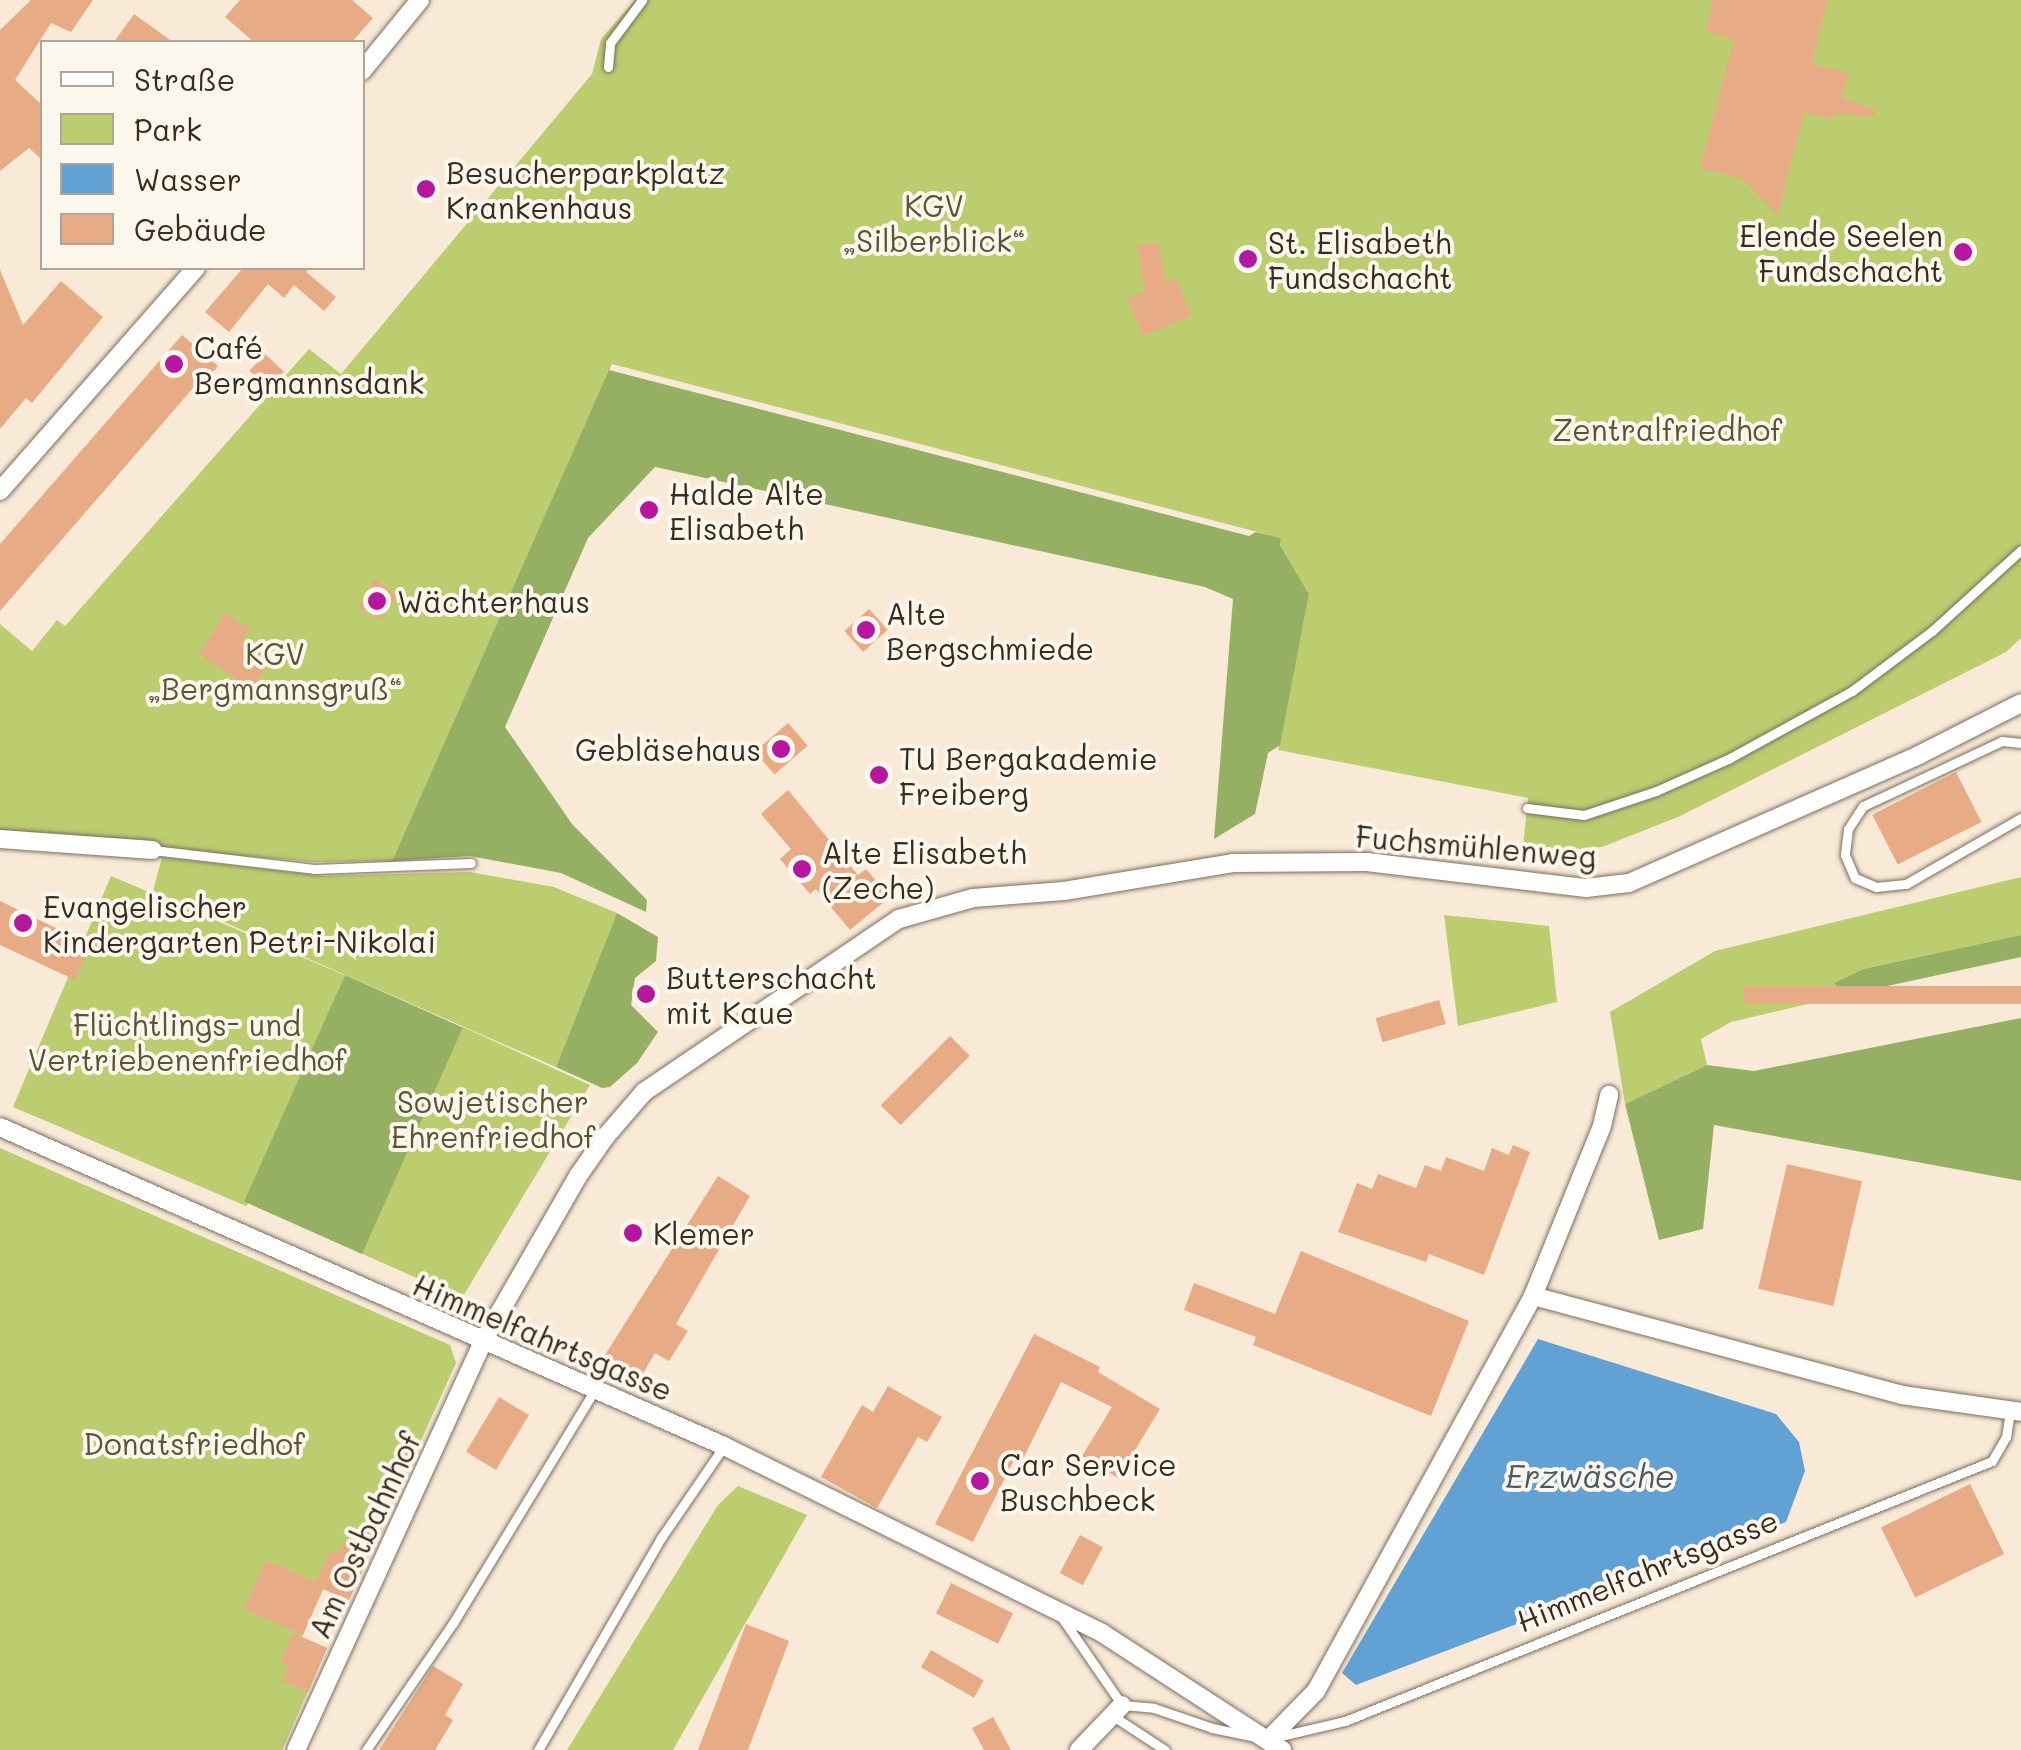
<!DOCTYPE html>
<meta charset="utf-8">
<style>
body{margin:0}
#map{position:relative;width:2021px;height:1750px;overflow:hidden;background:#f8ead7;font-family:Mali,sans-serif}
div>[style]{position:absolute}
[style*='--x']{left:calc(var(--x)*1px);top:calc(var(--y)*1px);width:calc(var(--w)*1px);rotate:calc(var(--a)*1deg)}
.green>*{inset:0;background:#bccd70;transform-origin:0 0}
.forest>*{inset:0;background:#95b062;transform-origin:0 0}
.water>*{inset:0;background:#61a1d4}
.building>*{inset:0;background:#e7ab86;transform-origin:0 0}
.roads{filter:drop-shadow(0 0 2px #7d6d5f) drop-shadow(0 0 2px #7d6d5f)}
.service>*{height:9px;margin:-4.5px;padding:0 4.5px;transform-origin:4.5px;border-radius:4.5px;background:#fff}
.minor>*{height:18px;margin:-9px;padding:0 9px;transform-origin:9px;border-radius:9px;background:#fff}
.dots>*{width:28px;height:28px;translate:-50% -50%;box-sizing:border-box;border:5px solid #fbf7ec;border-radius:50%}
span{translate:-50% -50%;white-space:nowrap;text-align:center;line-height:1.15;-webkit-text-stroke:8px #fbf7ec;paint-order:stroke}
.poi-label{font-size:30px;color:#3b2a1e}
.left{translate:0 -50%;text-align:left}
.right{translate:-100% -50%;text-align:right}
.park-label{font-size:30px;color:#5b5332}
.street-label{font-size:30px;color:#3b2a1e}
.water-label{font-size:32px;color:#4a5a67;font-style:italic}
.legend{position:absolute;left:40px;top:40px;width:325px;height:230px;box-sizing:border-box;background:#fbf7ec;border:2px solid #aea59a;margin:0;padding:12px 18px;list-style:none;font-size:30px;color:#3b2a1e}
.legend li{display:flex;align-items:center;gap:20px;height:50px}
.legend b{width:50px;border:2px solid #aea59a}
</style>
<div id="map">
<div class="green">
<i style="clip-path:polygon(635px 0,2021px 0,2021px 638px,2006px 652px,1678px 817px,1602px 847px,1548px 851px,1523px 848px,1528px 798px,1278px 750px,1309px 594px,1280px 545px,1281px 538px,612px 364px,392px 861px,315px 862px,0 835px,0 624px,32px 651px,57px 620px,65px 626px,309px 349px,341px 374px,592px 74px,601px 39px)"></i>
<i style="clip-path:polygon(162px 857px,323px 876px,470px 872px,554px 887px,617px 913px,556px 1067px,153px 891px)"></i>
<i style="left:111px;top:876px;width:254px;height:251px;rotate:23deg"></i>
<i style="clip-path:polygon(2021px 877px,2021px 935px,1863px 969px,1834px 983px,1846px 995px,1731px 1022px,1701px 1039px,1707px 1065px,1625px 1104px,1610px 1012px,1715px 951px)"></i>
<i style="clip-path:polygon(1444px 915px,1549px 926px,1557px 1002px,1458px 1026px)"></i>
<i style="clip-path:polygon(463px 1027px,590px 1085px,462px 1298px,358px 1252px)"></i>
<i style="clip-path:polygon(0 1148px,450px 1345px,456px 1363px,349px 1600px,323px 1589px,302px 1637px,327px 1648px,282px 1750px,0 1750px)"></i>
<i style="clip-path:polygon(738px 1486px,807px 1515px,673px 1750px,567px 1750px,718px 1505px)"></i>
</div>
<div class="forest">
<i style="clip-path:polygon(609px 370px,1249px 536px,1256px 532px,1281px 538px,1280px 545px,1309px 594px,1280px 745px,1268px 753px,1255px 814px,1214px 839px,1233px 599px,1205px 587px,655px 467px,588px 538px,505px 727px,572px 824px,647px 900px,646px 912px,561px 873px,470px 856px,392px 861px)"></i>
<i style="clip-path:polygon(617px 913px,658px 937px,656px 961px,635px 978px,631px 1005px,658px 1032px,637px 1063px,610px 1087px,602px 1088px,556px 1067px)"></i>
<i style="clip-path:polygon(2021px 935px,2021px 957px,1846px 995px,1834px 983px,1863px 969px)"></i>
<i style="left:345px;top:975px;width:129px;height:248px;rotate:24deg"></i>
<i style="clip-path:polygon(2021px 1018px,2021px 1181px,1714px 1125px,1703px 1229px,1659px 1240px,1625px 1104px,1707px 1065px,1754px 1071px)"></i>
</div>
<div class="water">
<i style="clip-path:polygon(1538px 1339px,1776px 1414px,1799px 1442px,1805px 1471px,1786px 1522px,1356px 1685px,1342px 1673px)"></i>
</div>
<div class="building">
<i style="clip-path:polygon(31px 0,93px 0,71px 32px,51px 23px,15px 80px,42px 105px,42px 160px,29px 148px,0 171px,0 30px)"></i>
<i style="clip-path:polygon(240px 0,352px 0,373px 18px,352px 42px,254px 42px,225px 17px)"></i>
<i style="clip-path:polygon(1713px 0,1828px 0,1812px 64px,1849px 73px,1842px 98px,1875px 110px,1874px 117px,1834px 113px,1833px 119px,1804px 113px,1778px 215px,1742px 178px,1704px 170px,1701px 164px,1734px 40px,1706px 31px)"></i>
<i style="clip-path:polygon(134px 14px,173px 42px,114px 42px)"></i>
<i style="clip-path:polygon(1158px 242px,1166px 282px,1176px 278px,1192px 316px,1143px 336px,1127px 299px,1145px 291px,1137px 246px)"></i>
<i style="clip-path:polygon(243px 268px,310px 268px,306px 272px,336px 297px,324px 311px,294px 285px,284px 298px,268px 284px,229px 332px,205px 312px)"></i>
<i style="clip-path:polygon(0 270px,23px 325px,61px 281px,103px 317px,32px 403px,26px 398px,0 429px)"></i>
<i style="clip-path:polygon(182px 335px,218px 366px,197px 390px,194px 387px,0 611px,0 544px)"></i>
<i style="left:265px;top:354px;width:26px;height:23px;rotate:43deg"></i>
<i style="clip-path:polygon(375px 579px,397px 596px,381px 620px,358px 607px)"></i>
<i style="left:869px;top:609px;width:28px;height:33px;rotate:48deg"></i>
<i style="clip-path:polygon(225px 613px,250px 628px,242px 641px,271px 660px,252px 689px,199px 654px)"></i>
<i style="left:788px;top:723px;width:30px;height:44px;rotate:49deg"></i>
<i style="left:1956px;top:772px;width:56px;height:94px;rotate:63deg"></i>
<i style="clip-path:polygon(788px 790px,858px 875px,866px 869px,890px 897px,850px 930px,816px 889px,810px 894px,780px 859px,791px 849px,761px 814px)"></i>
<i style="clip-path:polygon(0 901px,91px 945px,75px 980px,0 945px)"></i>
<i style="left:2021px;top:986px;width:18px;height:277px;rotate:90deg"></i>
<i style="left:1439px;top:1000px;width:25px;height:66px;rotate:74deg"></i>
<i style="left:950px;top:1036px;width:28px;height:98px;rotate:45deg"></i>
<i style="clip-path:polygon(1513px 1145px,1530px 1152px,1484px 1275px,1429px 1254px,1426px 1262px,1338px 1232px,1357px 1183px,1372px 1189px,1378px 1174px,1416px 1188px,1425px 1165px,1441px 1171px,1446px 1157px,1484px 1171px,1492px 1148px,1509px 1155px)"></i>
<i style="left:1787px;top:1164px;width:77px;height:128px;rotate:13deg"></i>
<i style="clip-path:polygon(718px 1176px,750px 1196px,676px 1324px,688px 1331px,669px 1361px,655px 1353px,641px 1377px,605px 1355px)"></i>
<i style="clip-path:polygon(1301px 1251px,1469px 1321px,1431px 1416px,1253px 1345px,1256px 1337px,1184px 1310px,1194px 1283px,1275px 1314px)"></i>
<i style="clip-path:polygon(1034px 1334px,1100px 1367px,1098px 1372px,1160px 1409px,1118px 1478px,1082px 1456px,1112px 1407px,1061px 1382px,1022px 1461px,1015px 1458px,973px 1542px,935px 1524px)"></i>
<i style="clip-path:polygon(888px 1386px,942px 1417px,927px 1442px,918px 1437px,877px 1508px,821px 1477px,862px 1405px,873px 1412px)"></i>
<i style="left:499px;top:1397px;width:35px;height:64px;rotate:31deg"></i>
<i style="left:1970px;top:1484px;width:78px;height:99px;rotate:64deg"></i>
<i style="left:1080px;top:1535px;width:26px;height:43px;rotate:28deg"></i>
<i style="clip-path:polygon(343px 1543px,369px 1555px,349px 1600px,323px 1589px,303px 1635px,244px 1609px,266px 1560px,316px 1582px,330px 1551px,338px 1554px)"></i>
<i style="left:951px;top:1583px;width:69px;height:34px;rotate:26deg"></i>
<i style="clip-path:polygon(746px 1624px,789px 1641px,748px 1750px,698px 1750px)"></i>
<i style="clip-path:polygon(293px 1633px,327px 1648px,308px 1692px,282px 1681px,289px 1666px,280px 1662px)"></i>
<i style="left:931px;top:1650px;width:61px;height:20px;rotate:30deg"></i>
<i style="clip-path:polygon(433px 1666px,463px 1684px,445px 1715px,453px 1720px,435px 1750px,379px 1750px)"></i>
<i style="clip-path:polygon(993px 1717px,1011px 1750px,984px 1750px,972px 1728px)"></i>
</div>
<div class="roads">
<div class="service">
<i style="--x:608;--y:67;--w:24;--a:-85"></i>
<i style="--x:610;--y:43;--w:54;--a:-53.3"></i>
<i style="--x:2021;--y:743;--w:19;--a:-174"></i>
<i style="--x:2002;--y:741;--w:153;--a:154.9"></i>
<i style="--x:1863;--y:806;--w:27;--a:123"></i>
<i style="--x:1848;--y:829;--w:26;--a:97"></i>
<i style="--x:1845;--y:855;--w:25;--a:67"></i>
<i style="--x:1855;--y:878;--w:23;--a:23"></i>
<i style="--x:1876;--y:887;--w:30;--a:-6"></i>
<i style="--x:1906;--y:884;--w:133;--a:-29.9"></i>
<i style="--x:1527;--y:808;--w:57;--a:7"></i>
<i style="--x:1584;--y:815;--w:76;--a:-18.4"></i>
<i style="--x:1656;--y:791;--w:81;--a:-24"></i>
<i style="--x:1730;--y:758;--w:139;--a:-28.8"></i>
<i style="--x:1852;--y:691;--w:100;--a:-36.9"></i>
<i style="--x:1932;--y:631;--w:120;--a:-42.3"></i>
<i style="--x:153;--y:850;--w:162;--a:6.7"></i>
<i style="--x:314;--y:869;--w:157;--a:-2.2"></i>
<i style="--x:1062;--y:1618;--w:106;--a:55.4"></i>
<i style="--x:1122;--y:1705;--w:32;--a:5"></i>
<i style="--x:1154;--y:1708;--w:61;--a:19"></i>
<i style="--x:1212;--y:1728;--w:45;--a:11.6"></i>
<i style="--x:1113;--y:1716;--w:62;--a:33.2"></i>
<i style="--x:1276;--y:1737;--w:71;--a:-13.1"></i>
<i style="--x:1345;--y:1721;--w:697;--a:-21.89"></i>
<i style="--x:1992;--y:1461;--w:28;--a:-60"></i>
<i style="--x:2006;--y:1437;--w:26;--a:-81"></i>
<i style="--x:366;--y:1750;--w:154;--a:-55.6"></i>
<i style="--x:453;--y:1623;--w:274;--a:-58.7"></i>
<i style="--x:538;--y:1750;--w:245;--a:-59.9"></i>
<i style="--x:661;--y:1538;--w:112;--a:-55.6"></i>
</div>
<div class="minor">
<i style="--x:362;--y:71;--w:92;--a:-50.8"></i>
<i style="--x:0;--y:491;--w:297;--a:-48.7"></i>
<i style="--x:0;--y:839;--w:153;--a:4.1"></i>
<i style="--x:0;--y:1127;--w:791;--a:23.78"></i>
<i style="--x:724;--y:1446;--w:422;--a:26.3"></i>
<i style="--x:1102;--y:1633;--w:215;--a:33"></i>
<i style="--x:1533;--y:1296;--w:382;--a:15"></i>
<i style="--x:1902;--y:1395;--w:120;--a:8.1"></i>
<i style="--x:1269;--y:1739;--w:67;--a:-45.6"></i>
<i style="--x:1316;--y:1691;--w:451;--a:-61.2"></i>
<i style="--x:1533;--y:1296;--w:183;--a:-67.9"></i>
<i style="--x:1602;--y:1126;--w:32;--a:-77"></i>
<i style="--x:296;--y:1750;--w:447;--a:-65.4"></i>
<i style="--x:482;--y:1343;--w:193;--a:-60.1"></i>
<i style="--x:578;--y:1176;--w:49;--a:-55"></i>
<i style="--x:606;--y:1136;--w:58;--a:-49.2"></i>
<i style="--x:644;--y:1092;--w:308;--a:-34.2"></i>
<i style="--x:899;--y:919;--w:77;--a:-15.8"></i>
<i style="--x:973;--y:898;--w:91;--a:-4.4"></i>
<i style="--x:1064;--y:891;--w:171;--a:-9.4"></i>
<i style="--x:1233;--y:863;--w:134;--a:-0.4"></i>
<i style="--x:1367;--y:862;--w:221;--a:6.8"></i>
<i style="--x:1586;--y:888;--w:43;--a:-6.6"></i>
<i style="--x:1629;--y:883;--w:317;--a:-23.8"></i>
<i style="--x:1919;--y:755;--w:114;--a:-27"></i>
<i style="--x:1079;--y:1750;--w:62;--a:-46.3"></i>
</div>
</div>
<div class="dots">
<i style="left:426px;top:189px;background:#b5179e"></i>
<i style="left:1963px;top:252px;background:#b5179e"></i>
<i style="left:1248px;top:259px;background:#b5179e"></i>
<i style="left:174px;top:364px;background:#b5179e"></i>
<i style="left:649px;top:510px;background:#b5179e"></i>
<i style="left:377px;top:601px;background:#b5179e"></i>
<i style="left:866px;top:630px;background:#b5179e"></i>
<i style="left:781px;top:749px;background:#b5179e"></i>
<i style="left:879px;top:775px;background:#b5179e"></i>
<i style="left:802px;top:869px;background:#b5179e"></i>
<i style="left:23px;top:923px;background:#b5179e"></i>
<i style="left:646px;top:994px;background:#b5179e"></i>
<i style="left:633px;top:1233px;background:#b5179e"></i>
<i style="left:980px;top:1481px;background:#b5179e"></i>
</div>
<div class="poi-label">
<span class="left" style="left:446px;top:189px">Besucherparkplatz<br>Krankenhaus</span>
<span class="right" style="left:1943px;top:252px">Elende Seelen<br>Fundschacht</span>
<span class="left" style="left:1268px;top:259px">St. Elisabeth<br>Fundschacht</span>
<span class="left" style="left:194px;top:364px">Café<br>Bergmannsdank</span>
<span class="left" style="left:669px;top:510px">Halde Alte<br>Elisabeth</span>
<span class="left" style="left:397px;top:601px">Wächterhaus</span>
<span class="left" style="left:886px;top:630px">Alte<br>Bergschmiede</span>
<span class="right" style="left:761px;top:749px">Gebläsehaus</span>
<span class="left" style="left:899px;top:775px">TU Bergakademie<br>Freiberg</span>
<span class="left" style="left:822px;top:869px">Alte Elisabeth<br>(Zeche)</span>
<span class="left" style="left:43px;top:923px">Evangelischer<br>Kindergarten Petri-Nikolai</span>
<span class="left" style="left:666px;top:994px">Butterschacht<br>mit Kaue</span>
<span class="left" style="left:653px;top:1233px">Klemer</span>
<span class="left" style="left:1000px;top:1481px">Car Service<br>Buschbeck</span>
</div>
<div class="park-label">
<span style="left:934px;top:222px">KGV<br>„Silberblick“</span>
<span style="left:1667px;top:429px">Zentralfriedhof</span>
<span style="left:275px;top:670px">KGV<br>„Bergmannsgruß“</span>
<span style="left:187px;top:1041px">Flüchtlings- und<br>Vertriebenenfriedhof</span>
<span style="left:493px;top:1118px">Sowjetischer<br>Ehrenfriedhof</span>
<span style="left:194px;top:1443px">Donatsfriedhof</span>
</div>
<div class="street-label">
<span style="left:1476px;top:846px;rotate:5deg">Fuchsmühlenweg</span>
<span style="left:543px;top:1337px;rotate:23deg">Himmelfahrtsgasse</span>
<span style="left:364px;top:1535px;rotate:-65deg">Am Ostbahnhof</span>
<span style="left:1647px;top:1570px;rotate:-22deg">Himmelfahrtsgasse</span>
</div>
<div class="water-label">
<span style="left:1590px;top:1475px">Erzwäsche</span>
</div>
<ul class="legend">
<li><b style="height:12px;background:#fff"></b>Straße</li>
<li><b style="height:28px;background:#bccd70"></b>Park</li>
<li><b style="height:28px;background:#61a1d4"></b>Wasser</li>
<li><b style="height:28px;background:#e7ab86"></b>Gebäude</li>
</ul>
</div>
